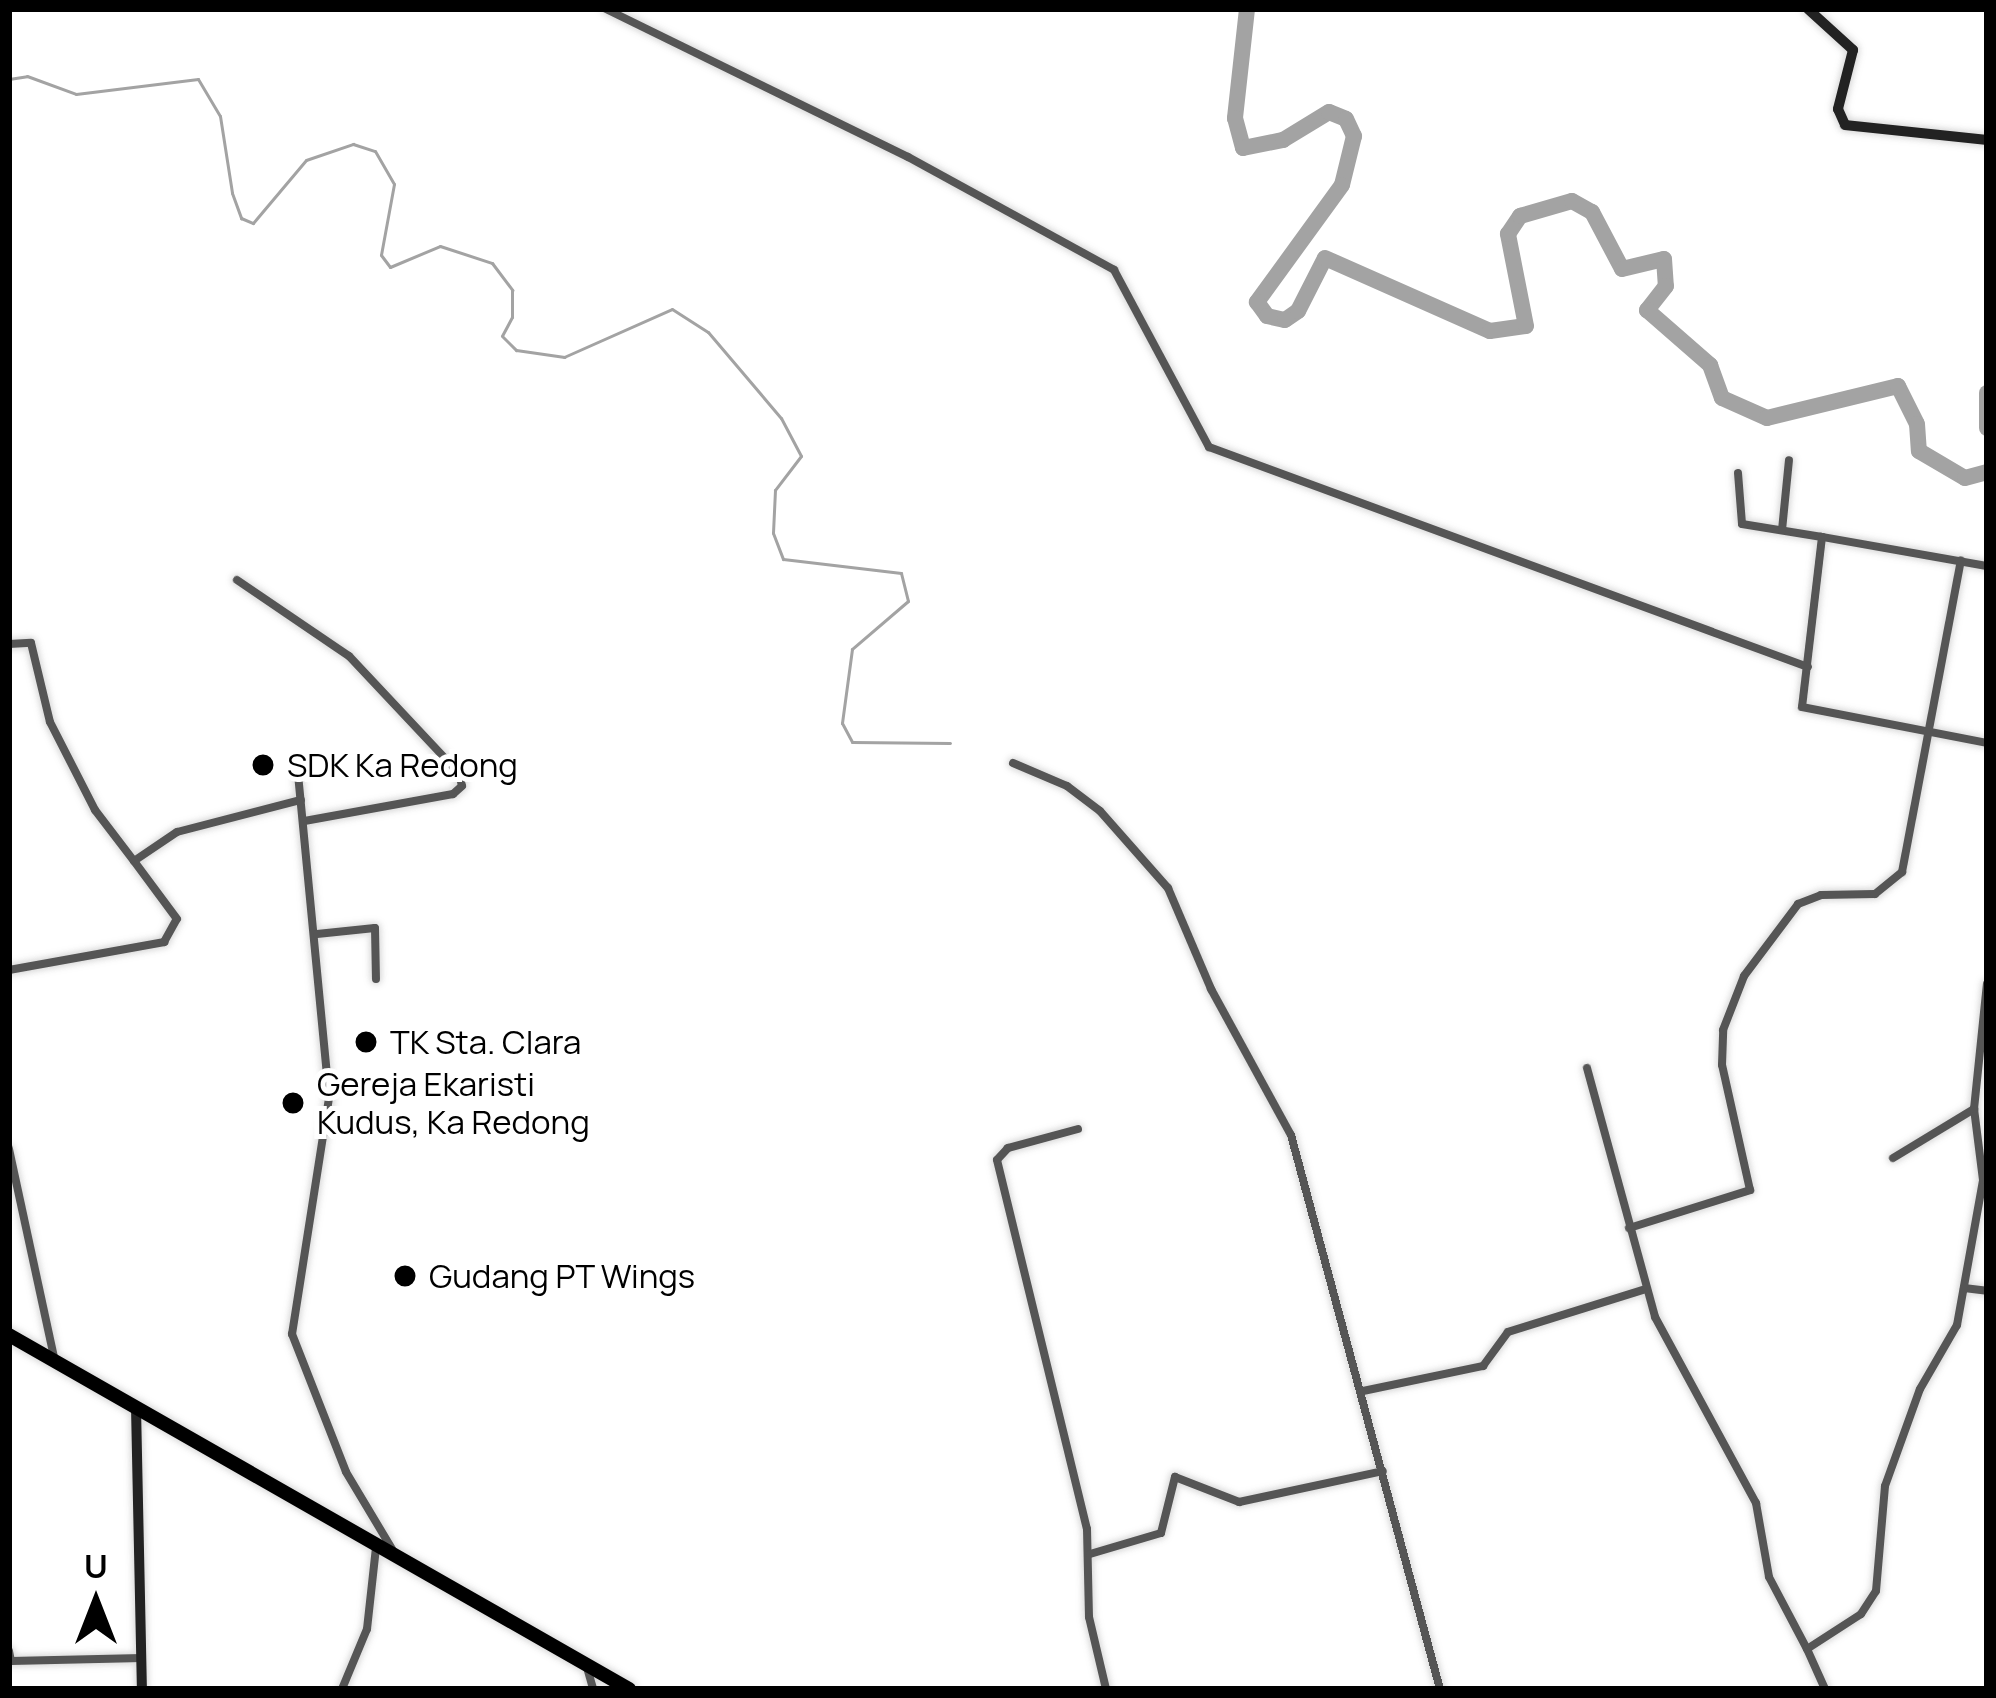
<!DOCTYPE html>
<style>
body{margin:0}
#map{position:relative;width:1996px;height:1698px;overflow:hidden;background:#fff;font-family:Manrope,sans-serif}
div>[style]{position:absolute}
[style*='--x']{left:calc(var(--x)*1px);top:calc(var(--y)*1px);width:calc(var(--w)*1px);rotate:calc(var(--a)*1deg)}
.stream>*{height:3px;margin:-1.5px;padding:0 1.5px;transform-origin:1.5px;border-radius:1.5px;background:#a3a3a3}
.river>*{height:16px;margin:-8px;padding:0 8px;transform-origin:8px;border-radius:8px;background:#a3a3a3}
.roads{filter:drop-shadow(0 0 3px #dbdbdb) drop-shadow(0 0 3px #dbdbdb)}
.street>*{height:8px;margin:-4px;padding:0 4px;transform-origin:4px;border-radius:4px;background:#555}
.secondary>*{height:10px;margin:-5px;padding:0 5px;transform-origin:5px;border-radius:5px;background:#222}
.highway>*{height:14px;margin:-7px;padding:0 7px;transform-origin:7px;border-radius:7px;background:#000}
.dots>*{width:33px;height:33px;translate:-50% -50%;box-sizing:border-box;border:6px solid #fff;border-radius:50%}
span{translate:-50% -50%;white-space:nowrap;text-align:center;line-height:1.15;-webkit-text-stroke:10px #fff;paint-order:stroke}
.poi-label{font-size:33px;color:#000}
.left{translate:0 -50%;text-align:left}
.frame{position:absolute;inset:0;border:12px solid #000;pointer-events:none}
.north{position:absolute;left:36px;top:1542px;width:120px;height:120px;-webkit-text-stroke:9px #fff;paint-order:stroke;rotate:0deg;font-size:33px;font-weight:700;line-height:48px;text-align:center;color:#000}
.north::after{content:'';display:block;margin:auto;width:42px;height:54px;background:#000;clip-path:polygon(50% 0,100% 100%,50% 72%,0 100%)}
</style>
<div id="map">
<div class="stream">
<i style="--x:9;--y:79;--w:18;--a:-9"></i>
<i style="--x:27;--y:76;--w:52;--a:20.2"></i>
<i style="--x:76;--y:94;--w:123;--a:-7"></i>
<i style="--x:198;--y:79;--w:43;--a:59.3"></i>
<i style="--x:220;--y:116;--w:78;--a:81.1"></i>
<i style="--x:232;--y:193;--w:27;--a:70"></i>
<i style="--x:241;--y:218;--w:13;--a:23"></i>
<i style="--x:253;--y:223;--w:82;--a:-49.9"></i>
<i style="--x:306;--y:160;--w:50;--a:-18.8"></i>
<i style="--x:353;--y:144;--w:23;--a:18"></i>
<i style="--x:375;--y:151;--w:38;--a:60"></i>
<i style="--x:394;--y:184;--w:72;--a:100.4"></i>
<i style="--x:381;--y:255;--w:15;--a:53"></i>
<i style="--x:390;--y:267;--w:54;--a:-22.8"></i>
<i style="--x:440;--y:246;--w:55;--a:18.1"></i>
<i style="--x:492;--y:263;--w:34;--a:53"></i>
<i style="--x:512;--y:290;--w:27;--a:90"></i>
<i style="--x:512;--y:317;--w:21;--a:118"></i>
<i style="--x:502;--y:336;--w:20;--a:45"></i>
<i style="--x:516;--y:350;--w:49;--a:8.3"></i>
<i style="--x:564;--y:357;--w:118;--a:-24"></i>
<i style="--x:672;--y:309;--w:43;--a:32.6"></i>
<i style="--x:708;--y:332;--w:113;--a:49.7"></i>
<i style="--x:781;--y:418;--w:43;--a:62.2"></i>
<i style="--x:801;--y:456;--w:43;--a:127.4"></i>
<i style="--x:775;--y:490;--w:43;--a:92.7"></i>
<i style="--x:773;--y:533;--w:28;--a:69"></i>
<i style="--x:783;--y:559;--w:119;--a:6.8"></i>
<i style="--x:901;--y:573;--w:29;--a:76"></i>
<i style="--x:908;--y:601;--w:74;--a:139.4"></i>
<i style="--x:852;--y:649;--w:75;--a:97.7"></i>
<i style="--x:842;--y:723;--w:21;--a:62"></i>
<i style="--x:852;--y:742;--w:98;--a:0.6"></i>
</div>
<div class="river">
<i style="--x:1247;--y:9;--w:110;--a:96.3"></i>
<i style="--x:1235;--y:118;--w:31;--a:75"></i>
<i style="--x:1243;--y:148;--w:41;--a:-11.3"></i>
<i style="--x:1283;--y:140;--w:54;--a:-31.3"></i>
<i style="--x:1329;--y:112;--w:18;--a:22"></i>
<i style="--x:1346;--y:119;--w:19;--a:65"></i>
<i style="--x:1354;--y:136;--w:50;--a:103.8"></i>
<i style="--x:1342;--y:185;--w:145;--a:126"></i>
<i style="--x:1257;--y:302;--w:17;--a:54"></i>
<i style="--x:1267;--y:316;--w:18;--a:13"></i>
<i style="--x:1285;--y:320;--w:16;--a:-35"></i>
<i style="--x:1298;--y:311;--w:59;--a:-63"></i>
<i style="--x:1325;--y:258;--w:180;--a:23.9"></i>
<i style="--x:1490;--y:331;--w:36;--a:-8"></i>
<i style="--x:1526;--y:326;--w:94;--a:-101.1"></i>
<i style="--x:1508;--y:234;--w:22;--a:-56"></i>
<i style="--x:1520;--y:216;--w:54;--a:-16.1"></i>
<i style="--x:1572;--y:201;--w:23;--a:29"></i>
<i style="--x:1592;--y:212;--w:64;--a:62.2"></i>
<i style="--x:1622;--y:269;--w:43;--a:-13.4"></i>
<i style="--x:1664;--y:259;--w:27;--a:86"></i>
<i style="--x:1666;--y:286;--w:31;--a:128"></i>
<i style="--x:1647;--y:310;--w:84;--a:41.1"></i>
<i style="--x:1710;--y:365;--w:35;--a:70"></i>
<i style="--x:1722;--y:398;--w:49;--a:24"></i>
<i style="--x:1767;--y:418;--w:135;--a:-13.7"></i>
<i style="--x:1898;--y:386;--w:42;--a:63.4"></i>
<i style="--x:1917;--y:424;--w:27;--a:86"></i>
<i style="--x:1919;--y:451;--w:53;--a:30.4"></i>
<i style="--x:1965;--y:478;--w:23;--a:-15"></i>
<i style="--x:1987;--y:393;--w:35;--a:90"></i>
</div>
<div class="roads">
<div class="street">
<i style="--x:606;--y:9;--w:336;--a:26.1"></i>
<i style="--x:908;--y:157;--w:235;--a:28.7"></i>
<i style="--x:1114;--y:270;--w:201;--a:61.8"></i>
<i style="--x:1209;--y:447;--w:638;--a:20.17"></i>
<i style="--x:1738;--y:473;--w:51;--a:85.5"></i>
<i style="--x:1742;--y:524;--w:81;--a:9.2"></i>
<i style="--x:1782;--y:530;--w:70;--a:-84.3"></i>
<i style="--x:1987;--y:566;--w:168;--a:-170"></i>
<i style="--x:1822;--y:537;--w:171;--a:96.7"></i>
<i style="--x:1802;--y:707;--w:188;--a:11"></i>
<i style="--x:237;--y:580;--w:135;--a:34.2"></i>
<i style="--x:349;--y:656;--w:161;--a:46.8"></i>
<i style="--x:459;--y:773;--w:13;--a:77"></i>
<i style="--x:462;--y:786;--w:12;--a:138"></i>
<i style="--x:453;--y:794;--w:151;--a:169.7"></i>
<i style="--x:9;--y:644;--w:22;--a:-3"></i>
<i style="--x:31;--y:643;--w:81;--a:76.5"></i>
<i style="--x:50;--y:722;--w:99;--a:62.9"></i>
<i style="--x:95;--y:810;--w:64;--a:52.6"></i>
<i style="--x:134;--y:861;--w:52;--a:-34"></i>
<i style="--x:177;--y:832;--w:128;--a:-14.5"></i>
<i style="--x:1013;--y:763;--w:59;--a:23.1"></i>
<i style="--x:1067;--y:786;--w:41;--a:37.1"></i>
<i style="--x:1100;--y:811;--w:103;--a:48.6"></i>
<i style="--x:1168;--y:888;--w:110;--a:66.9"></i>
<i style="--x:1211;--y:989;--w:166;--a:61.3"></i>
<i style="--x:1291;--y:1135;--w:574;--a:74.95"></i>
<i style="--x:298;--y:774;--w:325;--a:84.5"></i>
<i style="--x:329;--y:1098;--w:239;--a:98.9"></i>
<i style="--x:292;--y:1334;--w:148;--a:68.6"></i>
<i style="--x:346;--y:1472;--w:90;--a:59.1"></i>
<i style="--x:317;--y:934;--w:58;--a:-5.9"></i>
<i style="--x:375;--y:928;--w:51;--a:88.9"></i>
<i style="--x:9;--y:970;--w:158;--a:-10.2"></i>
<i style="--x:164;--y:942;--w:26;--a:-61"></i>
<i style="--x:177;--y:919;--w:72;--a:-126.6"></i>
<i style="--x:1587;--y:1068;--w:258;--a:74.7"></i>
<i style="--x:1655;--y:1317;--w:212;--a:61.5"></i>
<i style="--x:1756;--y:1503;--w:75;--a:80"></i>
<i style="--x:1769;--y:1577;--w:81;--a:62.2"></i>
<i style="--x:1078;--y:1129;--w:73;--a:164.8"></i>
<i style="--x:1008;--y:1148;--w:16;--a:133"></i>
<i style="--x:997;--y:1160;--w:380;--a:76.3"></i>
<i style="--x:1087;--y:1529;--w:88;--a:88.7"></i>
<i style="--x:1089;--y:1617;--w:74;--a:76.7"></i>
<i style="--x:9;--y:1149;--w:217;--a:77.8"></i>
<i style="--x:1893;--y:1158;--w:95;--a:-31.2"></i>
<i style="--x:1629;--y:1228;--w:127;--a:-17.4"></i>
<i style="--x:1750;--y:1190;--w:128;--a:-102.6"></i>
<i style="--x:1722;--y:1065;--w:35;--a:-88"></i>
<i style="--x:1723;--y:1030;--w:58;--a:-68.7"></i>
<i style="--x:1744;--y:976;--w:90;--a:-53.1"></i>
<i style="--x:1798;--y:904;--w:25;--a:-21"></i>
<i style="--x:1821;--y:895;--w:54;--a:-1.1"></i>
<i style="--x:1875;--y:894;--w:35;--a:-39"></i>
<i style="--x:1902;--y:872;--w:317;--a:-79.3"></i>
<i style="--x:1964;--y:1288;--w:23;--a:7"></i>
<i style="--x:1363;--y:1391;--w:123;--a:-11.8"></i>
<i style="--x:1483;--y:1366;--w:42;--a:-53.7"></i>
<i style="--x:1508;--y:1332;--w:145;--a:-17.3"></i>
<i style="--x:1090;--y:1554;--w:74;--a:-16.5"></i>
<i style="--x:1161;--y:1533;--w:58;--a:-76"></i>
<i style="--x:1175;--y:1477;--w:69;--a:21.3"></i>
<i style="--x:1239;--y:1502;--w:147;--a:-12.1"></i>
<i style="--x:9;--y:1651;--w:10;--a:79"></i>
<i style="--x:11;--y:1661;--w:131;--a:-1.3"></i>
<i style="--x:586;--y:1664;--w:26;--a:74"></i>
<i style="--x:342;--y:1689;--w:65;--a:-67.4"></i>
<i style="--x:367;--y:1629;--w:82;--a:-83.7"></i>
<i style="--x:1825;--y:1689;--w:44;--a:-114.2"></i>
<i style="--x:1807;--y:1649;--w:64;--a:-32.9"></i>
<i style="--x:1861;--y:1614;--w:27;--a:-57"></i>
<i style="--x:1876;--y:1591;--w:105;--a:-85.1"></i>
<i style="--x:1885;--y:1486;--w:103;--a:-70.2"></i>
<i style="--x:1920;--y:1389;--w:74;--a:-60"></i>
<i style="--x:1957;--y:1325;--w:147;--a:-79.8"></i>
<i style="--x:1983;--y:1180;--w:72;--a:-97.2"></i>
<i style="--x:1974;--y:1109;--w:126;--a:-84.1"></i>
</div>
<div class="secondary">
<i style="--x:1808;--y:9;--w:61;--a:42.3"></i>
<i style="--x:1853;--y:50;--w:61;--a:104.3"></i>
<i style="--x:1838;--y:109;--w:17;--a:66"></i>
<i style="--x:1845;--y:125;--w:143;--a:6"></i>
<i style="--x:136;--y:1407;--w:282;--a:88.8"></i>
</div>
<div class="highway">
<i style="--x:9;--y:1335;--w:714;--a:29.72"></i>
</div>
</div>
<div class="dots">
<i style="left:263px;top:765px;background:#000"></i>
<i style="left:366px;top:1042px;background:#000"></i>
<i style="left:293px;top:1103px;background:#000"></i>
<i style="left:405px;top:1276px;background:#000"></i>
</div>
<div class="poi-label">
<span class="left" style="left:287px;top:765px">SDK Ka Redong</span>
<span class="left" style="left:390px;top:1042px">TK Sta. Clara</span>
<span class="left" style="left:317px;top:1103px">Gereja Ekaristi<br>Kudus, Ka Redong</span>
<span class="left" style="left:429px;top:1276px">Gudang PT Wings</span>
</div>
<div class="frame"></div>
<div class="north">U</div>
</div>
